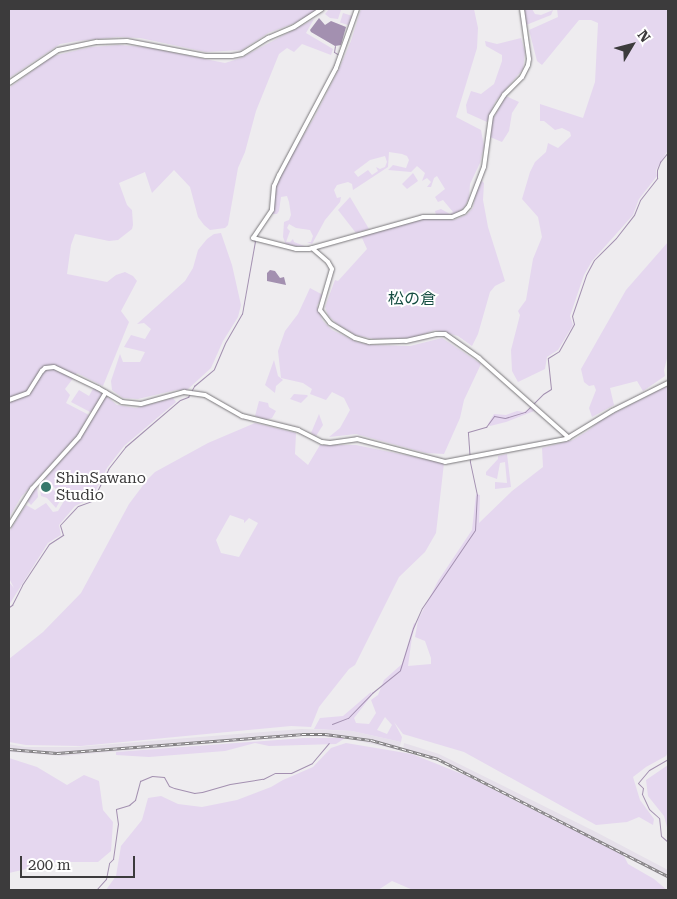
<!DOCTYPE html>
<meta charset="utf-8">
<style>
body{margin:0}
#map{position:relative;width:677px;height:899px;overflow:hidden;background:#eeecef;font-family:"Roboto Serif","Noto Sans JP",serif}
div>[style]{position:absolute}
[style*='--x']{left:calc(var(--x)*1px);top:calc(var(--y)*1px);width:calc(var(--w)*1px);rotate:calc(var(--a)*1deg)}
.built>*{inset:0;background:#e6e0ea}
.green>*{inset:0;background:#e5d7ef;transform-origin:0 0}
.water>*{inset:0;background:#a390b0}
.stream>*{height:1px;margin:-0.5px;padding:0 0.5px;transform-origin:0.5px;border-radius:0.5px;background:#a390b0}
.roads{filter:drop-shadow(0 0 1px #79777a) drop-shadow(0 0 1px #79777a)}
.minor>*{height:4px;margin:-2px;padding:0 2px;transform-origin:2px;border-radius:2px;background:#fff}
.rail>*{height:3px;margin-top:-1.5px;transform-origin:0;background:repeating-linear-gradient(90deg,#fff 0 4px,#817f81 0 8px);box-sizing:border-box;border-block:1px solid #817f81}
.dots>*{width:14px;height:14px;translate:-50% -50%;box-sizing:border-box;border:2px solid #fff;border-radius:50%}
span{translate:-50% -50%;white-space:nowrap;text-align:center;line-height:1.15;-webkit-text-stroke:4px #fff;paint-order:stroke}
.poi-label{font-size:15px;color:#3c3b3c}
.left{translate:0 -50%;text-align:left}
.neighbourhood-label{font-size:16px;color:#144c41}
.frame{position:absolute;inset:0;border:10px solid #3c3b3c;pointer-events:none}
.north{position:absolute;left:607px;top:20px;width:50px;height:50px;-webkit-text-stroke:4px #fff;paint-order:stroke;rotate:53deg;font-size:14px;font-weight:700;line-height:20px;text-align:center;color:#3c3b3c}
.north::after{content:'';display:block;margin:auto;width:18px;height:22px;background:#3c3b3c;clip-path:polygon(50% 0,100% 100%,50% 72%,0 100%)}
.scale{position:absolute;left:20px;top:856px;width:115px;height:22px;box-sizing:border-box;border:2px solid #3c3b3c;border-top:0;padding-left:6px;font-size:15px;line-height:18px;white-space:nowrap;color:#3c3b3c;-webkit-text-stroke:4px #fff;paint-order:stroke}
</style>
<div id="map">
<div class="built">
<i style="clip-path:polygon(301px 729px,352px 731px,401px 742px,399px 750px,345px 738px,302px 736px,63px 756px,9px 752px,9px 744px,25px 747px,75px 747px)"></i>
<i style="clip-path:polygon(404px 743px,439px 754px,596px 832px,668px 870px,668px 879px,472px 776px,438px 760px,403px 749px)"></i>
</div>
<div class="green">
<i style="clip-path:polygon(9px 9px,319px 9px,295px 23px,268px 33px,242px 50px,206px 52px,140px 38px,118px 37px,77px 41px,60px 44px,9px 78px)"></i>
<i style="clip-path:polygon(329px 9px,341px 10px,338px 19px,330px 18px,325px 14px)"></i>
<i style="clip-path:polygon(evenodd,361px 9px,474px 9px,478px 28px,477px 48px,456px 117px,481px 130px,484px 146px,480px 163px,470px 184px,469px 198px,465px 206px,459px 213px,445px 216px,436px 215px,435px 211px,441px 209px,450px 214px,453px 212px,443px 200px,438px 202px,435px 197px,445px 189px,437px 176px,434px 178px,431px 187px,427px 187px,431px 182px,427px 178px,422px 181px,425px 173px,417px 166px,411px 172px,388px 170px,393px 165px,406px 168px,409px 160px,407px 156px,402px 154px,389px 152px,388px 167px,353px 190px,352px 184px,348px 182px,337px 185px,334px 190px,337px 198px,341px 197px,340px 202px,325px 220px,312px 244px,307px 242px,311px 242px,313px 236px,310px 230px,296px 228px,289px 224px,287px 228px,290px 231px,286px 242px,290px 242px,293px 239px,294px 242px,307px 247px,286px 245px,283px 237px,284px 222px,289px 220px,291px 215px,289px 202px,287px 196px,281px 197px,279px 211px,277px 214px,272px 214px,275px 188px,283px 169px,314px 118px,340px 67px,351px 41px,361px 9px,385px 156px,387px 162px,385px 167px,380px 169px,376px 167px,378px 171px,372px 175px,368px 170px,358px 177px,354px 172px,370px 160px,385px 156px)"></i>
<i style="clip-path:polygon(524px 9px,532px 9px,535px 14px,541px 15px,553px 10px,551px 15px,526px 25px)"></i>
<i style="clip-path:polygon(557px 9px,668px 9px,668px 150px,656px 170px,657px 176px,639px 199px,633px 215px,592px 261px,584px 275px,570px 316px,573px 325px,558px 350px,547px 357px,545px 369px,518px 382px,512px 371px,511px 350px,520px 315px,518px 311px,526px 300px,533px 259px,542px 237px,538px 217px,522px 199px,530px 172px,535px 162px,546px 152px,548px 143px,558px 148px,571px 136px,570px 132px,562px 128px,555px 130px,544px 121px,540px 121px,540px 104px,583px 118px,595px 82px,598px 23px,591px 20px,579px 20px,542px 65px,537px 61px,529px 30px,558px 17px)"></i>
<i style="left:343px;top:13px;width:10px;height:10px;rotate:17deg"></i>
<i style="clip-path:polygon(314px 19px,306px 33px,333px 49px,331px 55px,302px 44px,294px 52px,287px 48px,279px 54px,256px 111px,245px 152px,238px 168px,228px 225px,225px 228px,210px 230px,204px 225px,198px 217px,190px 187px,174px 170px,152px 193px,145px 172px,119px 183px,127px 205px,132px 210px,133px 225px,132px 229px,118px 240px,109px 241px,75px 234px,71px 245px,67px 274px,107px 282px,116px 275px,125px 272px,133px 276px,137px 281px,121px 311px,129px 322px,103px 386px,77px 373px,65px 389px,70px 395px,66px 403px,89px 415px,77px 436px,21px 497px,9px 518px,9px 88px,53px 56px,91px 47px,119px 45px,145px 47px,225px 63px,241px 58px)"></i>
<i style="clip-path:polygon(521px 38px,525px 52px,523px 69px,495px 102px,487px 122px,467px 113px,466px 105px,471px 91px,481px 94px,494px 84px,502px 61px,502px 55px,486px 46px,485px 41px,497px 44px)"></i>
<i style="clip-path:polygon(506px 96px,519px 102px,512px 113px,509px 131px,502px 142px,490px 137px,490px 124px)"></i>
<i style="clip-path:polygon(413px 173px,418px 181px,407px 189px,402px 184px)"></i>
<i style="clip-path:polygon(481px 180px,484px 183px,483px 200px,488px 227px,505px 281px,495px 286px,490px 292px,478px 334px,472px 346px,458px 336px,435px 330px,414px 338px,374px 339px,355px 335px,336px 323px,328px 315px,325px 307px,335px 280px,338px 281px,367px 249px,362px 238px,357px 239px,356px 236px,424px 219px,454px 220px,466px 215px,473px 208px,476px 192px)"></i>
<i style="clip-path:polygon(350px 197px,369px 229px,356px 233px,338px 210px)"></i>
<i style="clip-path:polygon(221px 233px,232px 265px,241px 305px,238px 317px,223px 341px,211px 368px,187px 390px,176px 390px,138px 399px,123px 398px,112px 390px,111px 381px,120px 354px,123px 362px,140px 362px,145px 352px,124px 347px,131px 335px,145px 339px,151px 329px,144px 323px,137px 324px,185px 281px,193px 268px,198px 250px,207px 239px,214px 234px)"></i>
<i style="clip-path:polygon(668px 242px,668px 355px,664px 370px,665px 376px,643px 391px,637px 381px,610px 388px,614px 405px,592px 417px,589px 408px,596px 390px,594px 385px,589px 386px,584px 382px,581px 369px,626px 290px)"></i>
<i style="clip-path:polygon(310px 288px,323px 295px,317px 306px,322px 320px,332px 330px,357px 342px,371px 345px,410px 346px,442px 338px,481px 364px,464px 400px,460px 418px,444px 454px,426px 453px,356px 434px,329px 437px,340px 428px,350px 410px,344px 398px,332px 392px,326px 400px,310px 394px,312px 389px,303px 383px,281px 378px,278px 351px,285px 331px,298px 314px)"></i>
<i style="clip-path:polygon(274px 360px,278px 376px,283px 380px,276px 386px,275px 393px,265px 385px)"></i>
<i style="clip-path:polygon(evenodd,668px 385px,668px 752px,666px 756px,646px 767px,633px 777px,640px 800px,654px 819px,653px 825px,639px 817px,627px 822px,596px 825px,464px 752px,403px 734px,394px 722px,402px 737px,401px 742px,352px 731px,314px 729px,320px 718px,343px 716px,371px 692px,372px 695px,354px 718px,356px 723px,369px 724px,376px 713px,371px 700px,378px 695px,384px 680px,402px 664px,414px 623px,416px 624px,412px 637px,408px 666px,431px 664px,431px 658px,425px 641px,415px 637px,418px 620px,438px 581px,472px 530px,476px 494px,480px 495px,479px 523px,512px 491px,543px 467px,542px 448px,573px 440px,589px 430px,601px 420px,668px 385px,385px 717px,392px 725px,387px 734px,377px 730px,385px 717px)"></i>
<i style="clip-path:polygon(94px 387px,103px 395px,92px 413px,71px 402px,79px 390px,89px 396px)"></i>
<i style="clip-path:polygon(294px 394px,307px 395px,308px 396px,301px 403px,290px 399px)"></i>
<i style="clip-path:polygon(106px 396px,117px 405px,136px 408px,173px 398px,176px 402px,124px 446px,107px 468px,92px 498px,75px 506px,59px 525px,61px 535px,48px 543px,9px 605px,9px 582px,14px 588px,9px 578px,9px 532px,26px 505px,35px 510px,46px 503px,53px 512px,58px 511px,64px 501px,63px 496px,45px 478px,81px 438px)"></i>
<i style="clip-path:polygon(259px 401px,268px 403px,269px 407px,276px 411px,272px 418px,265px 420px,255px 416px)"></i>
<i style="clip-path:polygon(531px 407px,534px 407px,545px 417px,534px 411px,506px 422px,490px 426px,488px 424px,494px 414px,506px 415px,517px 411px,524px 412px)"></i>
<i style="clip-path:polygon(319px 414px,323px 425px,316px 436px,311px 433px)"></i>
<i style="clip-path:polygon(evenodd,255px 423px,296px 433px,295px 454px,308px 465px,320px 445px,356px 445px,444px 463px,436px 533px,425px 552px,399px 577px,355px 665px,349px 669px,319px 707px,311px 727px,291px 726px,81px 746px,26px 745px,9px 742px,9px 659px,43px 632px,81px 593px,129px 504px,147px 480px,155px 472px,208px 443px,255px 423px,230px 515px,244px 520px,244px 523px,249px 518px,258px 523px,239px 557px,221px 553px,216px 540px,230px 515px)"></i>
<i style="clip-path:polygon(507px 454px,511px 487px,495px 489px,495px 482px,507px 483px,505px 462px,500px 463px,497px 479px,486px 475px,486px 472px,498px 459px,498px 456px)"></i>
<i style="clip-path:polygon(42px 480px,51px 487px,61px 499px,56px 508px,47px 498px,41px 496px,39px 483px)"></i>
<i style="clip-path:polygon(37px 486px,38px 497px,31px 505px,26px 500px)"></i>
<i style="clip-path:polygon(304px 738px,345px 738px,336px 744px,269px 746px,255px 743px,225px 751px,149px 757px,116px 755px,116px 752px)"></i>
<i style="clip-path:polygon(346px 743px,412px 754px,467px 776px,614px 850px,624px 856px,628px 864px,654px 879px,667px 890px,413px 890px,392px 881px,378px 890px,106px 890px,116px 876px,121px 846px,142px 820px,148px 798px,161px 796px,178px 804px,202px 807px,237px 800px,271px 787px,283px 780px,313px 767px,331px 748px)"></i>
<i style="clip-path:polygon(9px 758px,37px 767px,67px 785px,84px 775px,99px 781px,103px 810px,113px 822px,111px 851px,98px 862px,56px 862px,9px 873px)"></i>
<i style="clip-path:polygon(668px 765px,668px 831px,664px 816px,648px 796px,646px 780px)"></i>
</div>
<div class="water">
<i style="clip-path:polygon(319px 18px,325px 25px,331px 21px,346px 27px,341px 45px,335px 46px,311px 32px,310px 30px)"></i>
<i style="clip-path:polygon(270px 270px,275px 271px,280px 278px,284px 277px,286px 285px,267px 281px,267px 273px)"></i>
</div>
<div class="stream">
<i style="--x:332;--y:71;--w:17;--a:-66"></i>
<i style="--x:339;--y:55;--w:6;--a:-149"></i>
<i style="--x:334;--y:52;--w:6;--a:-81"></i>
<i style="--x:273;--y:184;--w:48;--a:-62.9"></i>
<i style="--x:253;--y:235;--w:30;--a:-56"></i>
<i style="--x:9;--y:607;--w:4;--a:-34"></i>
<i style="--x:12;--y:605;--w:22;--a:-63"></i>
<i style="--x:22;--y:585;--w:49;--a:-56.6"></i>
<i style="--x:49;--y:544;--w:17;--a:-33"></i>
<i style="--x:63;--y:535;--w:10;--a:-107"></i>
<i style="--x:60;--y:525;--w:26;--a:-47"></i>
<i style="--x:78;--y:506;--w:15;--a:-20"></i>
<i style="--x:92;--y:501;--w:36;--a:-63"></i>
<i style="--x:108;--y:469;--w:28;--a:-52"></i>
<i style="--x:125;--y:447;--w:72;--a:-40.5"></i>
<i style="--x:180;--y:400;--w:9;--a:-21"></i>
<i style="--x:188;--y:397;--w:13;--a:-61"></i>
<i style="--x:194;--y:386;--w:26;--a:-40"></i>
<i style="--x:214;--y:369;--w:28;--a:-67"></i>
<i style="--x:225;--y:343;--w:34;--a:-60"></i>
<i style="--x:242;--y:314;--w:74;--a:-79.9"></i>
<i style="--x:255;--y:241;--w:4;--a:-153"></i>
<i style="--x:332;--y:724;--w:17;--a:-21"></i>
<i style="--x:348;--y:718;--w:35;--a:-46"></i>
<i style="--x:372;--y:693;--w:36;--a:-39"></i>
<i style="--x:400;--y:670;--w:44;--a:-72.8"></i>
<i style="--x:413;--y:628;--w:22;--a:-66"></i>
<i style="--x:422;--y:608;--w:94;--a:-55.8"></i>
<i style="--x:475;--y:530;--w:35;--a:-87"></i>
<i style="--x:477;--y:495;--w:34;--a:-102"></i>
<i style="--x:470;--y:462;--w:30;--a:-94"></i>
<i style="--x:468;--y:432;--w:19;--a:-16"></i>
<i style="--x:486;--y:427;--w:14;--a:-54"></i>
<i style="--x:494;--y:416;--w:11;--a:10"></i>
<i style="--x:505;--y:418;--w:21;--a:-17"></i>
<i style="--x:525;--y:412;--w:25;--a:-45"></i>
<i style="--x:543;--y:394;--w:9;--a:-32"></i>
<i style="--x:551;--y:389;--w:31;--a:-96"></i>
<i style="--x:548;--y:358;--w:13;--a:-32"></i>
<i style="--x:559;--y:351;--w:31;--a:-61"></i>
<i style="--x:574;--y:324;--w:8;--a:-104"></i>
<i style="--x:572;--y:316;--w:43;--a:-71.1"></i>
<i style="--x:586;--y:275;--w:17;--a:-62"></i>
<i style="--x:594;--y:260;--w:31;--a:-45"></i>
<i style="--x:616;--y:238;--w:29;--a:-52"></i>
<i style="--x:634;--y:215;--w:16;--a:-68"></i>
<i style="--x:640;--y:200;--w:28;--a:-52"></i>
<i style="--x:657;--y:178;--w:8;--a:-90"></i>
<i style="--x:657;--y:170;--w:9;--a:-69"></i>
<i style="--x:660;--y:162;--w:13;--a:-51"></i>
<i style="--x:668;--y:842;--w:9;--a:-139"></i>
<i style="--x:661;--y:836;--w:18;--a:-96"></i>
<i style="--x:659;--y:818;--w:13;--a:-138"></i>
<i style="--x:649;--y:809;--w:17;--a:-115"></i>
<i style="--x:642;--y:794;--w:6;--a:-81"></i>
<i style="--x:643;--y:788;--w:7;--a:-135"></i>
<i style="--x:638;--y:783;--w:17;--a:-50"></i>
<i style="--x:649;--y:770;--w:22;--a:-30"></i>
<i style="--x:96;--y:890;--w:15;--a:-48"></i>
<i style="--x:106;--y:879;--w:16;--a:-79"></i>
<i style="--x:109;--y:863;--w:6;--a:-45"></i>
<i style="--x:113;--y:859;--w:35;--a:-82"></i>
<i style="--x:118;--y:824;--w:15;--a:-98"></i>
<i style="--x:116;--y:809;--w:14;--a:-17"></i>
<i style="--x:129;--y:805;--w:8;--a:-40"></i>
<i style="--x:135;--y:800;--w:20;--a:-75"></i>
<i style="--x:140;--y:781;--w:13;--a:-23"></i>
<i style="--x:152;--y:776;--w:12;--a:5"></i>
<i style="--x:164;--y:777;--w:10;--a:61"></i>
<i style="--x:169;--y:786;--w:5;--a:22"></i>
<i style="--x:174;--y:788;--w:21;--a:14"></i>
<i style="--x:194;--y:793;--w:8;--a:-7"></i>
<i style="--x:202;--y:792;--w:29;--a:-16"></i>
<i style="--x:230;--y:784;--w:33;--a:-9"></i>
<i style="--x:263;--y:779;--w:13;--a:-27"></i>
<i style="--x:275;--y:773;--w:16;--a:0"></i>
<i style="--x:291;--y:773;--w:23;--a:-25"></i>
<i style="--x:312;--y:763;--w:26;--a:-50"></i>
</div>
<div class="roads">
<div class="minor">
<i style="--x:357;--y:9;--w:63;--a:109.6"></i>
<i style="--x:336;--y:68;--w:121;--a:118"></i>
<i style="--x:279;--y:175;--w:12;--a:114"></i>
<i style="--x:274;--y:186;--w:24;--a:95"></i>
<i style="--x:272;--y:210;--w:34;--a:124"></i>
<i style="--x:253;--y:238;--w:44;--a:14.3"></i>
<i style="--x:296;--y:249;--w:13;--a:0"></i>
<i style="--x:309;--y:249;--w:118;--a:-15.7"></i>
<i style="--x:423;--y:217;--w:29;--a:0"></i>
<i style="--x:452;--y:217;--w:13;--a:-23"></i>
<i style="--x:464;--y:212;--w:8;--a:-50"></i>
<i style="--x:469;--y:206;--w:42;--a:-69"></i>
<i style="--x:484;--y:167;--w:51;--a:-82.2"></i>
<i style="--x:491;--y:116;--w:25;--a:-58"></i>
<i style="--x:504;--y:95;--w:25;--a:-45"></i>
<i style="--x:522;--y:77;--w:13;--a:-63"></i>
<i style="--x:528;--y:65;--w:6;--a:-81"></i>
<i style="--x:529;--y:59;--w:50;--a:-98"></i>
<i style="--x:9;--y:83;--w:59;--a:-34"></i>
<i style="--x:58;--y:50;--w:40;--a:-12"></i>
<i style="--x:97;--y:42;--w:30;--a:-2"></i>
<i style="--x:127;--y:41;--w:80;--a:10.8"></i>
<i style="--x:206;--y:56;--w:26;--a:0"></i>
<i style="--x:232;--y:56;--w:10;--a:-11"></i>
<i style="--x:242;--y:54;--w:31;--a:-32"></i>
<i style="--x:268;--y:38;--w:28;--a:-23"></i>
<i style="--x:294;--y:27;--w:33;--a:-33"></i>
<i style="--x:312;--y:248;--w:21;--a:41"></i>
<i style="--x:328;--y:262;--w:8;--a:60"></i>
<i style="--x:332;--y:269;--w:43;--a:106.3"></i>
<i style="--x:320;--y:310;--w:16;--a:52"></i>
<i style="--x:330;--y:323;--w:29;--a:31"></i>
<i style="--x:355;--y:338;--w:15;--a:16"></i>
<i style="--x:369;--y:342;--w:37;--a:-2"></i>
<i style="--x:406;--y:341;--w:31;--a:-13"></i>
<i style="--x:436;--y:334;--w:9;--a:0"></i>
<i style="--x:445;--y:334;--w:42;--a:35.2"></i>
<i style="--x:479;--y:358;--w:120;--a:41.6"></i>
<i style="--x:9;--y:400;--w:20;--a:-20"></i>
<i style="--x:28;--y:393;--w:26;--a:-58"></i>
<i style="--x:42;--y:371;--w:4;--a:-45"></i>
<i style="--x:45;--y:368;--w:9;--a:-6"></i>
<i style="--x:54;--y:367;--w:49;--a:25.5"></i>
<i style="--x:98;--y:388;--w:28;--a:30"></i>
<i style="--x:122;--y:402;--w:19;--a:6"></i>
<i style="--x:141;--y:404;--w:45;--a:-15.6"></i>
<i style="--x:184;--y:392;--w:21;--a:8"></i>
<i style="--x:205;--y:395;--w:43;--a:29.6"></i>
<i style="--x:242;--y:416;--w:58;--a:14"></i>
<i style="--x:298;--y:430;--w:27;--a:27"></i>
<i style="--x:322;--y:442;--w:8;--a:7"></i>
<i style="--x:330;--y:443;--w:27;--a:-8"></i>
<i style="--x:357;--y:439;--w:91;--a:14.6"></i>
<i style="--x:445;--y:462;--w:123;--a:-10.8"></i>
<i style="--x:566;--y:439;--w:54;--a:-31.3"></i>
<i style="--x:612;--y:411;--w:63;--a:-26.6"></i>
<i style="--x:9;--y:526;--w:44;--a:-58.1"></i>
<i style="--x:32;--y:489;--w:70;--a:-47.9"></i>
<i style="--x:79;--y:437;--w:52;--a:-59"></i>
</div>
</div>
<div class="rail">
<i style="--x:9;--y:749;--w:48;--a:4.8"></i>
<i style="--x:57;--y:753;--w:246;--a:-4.4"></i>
<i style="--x:302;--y:734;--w:23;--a:0"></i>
<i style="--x:325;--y:734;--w:46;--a:7.4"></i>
<i style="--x:371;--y:740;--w:70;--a:15.8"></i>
<i style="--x:438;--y:759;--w:258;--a:27"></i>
</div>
<div class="dots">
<i style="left:46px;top:487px;background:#37796b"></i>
</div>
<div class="poi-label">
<span class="left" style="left:56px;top:487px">ShinSawano<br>Studio</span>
</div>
<div class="neighbourhood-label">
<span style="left:412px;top:299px">松の倉</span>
</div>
<div class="frame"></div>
<div class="north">N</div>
<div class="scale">200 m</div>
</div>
